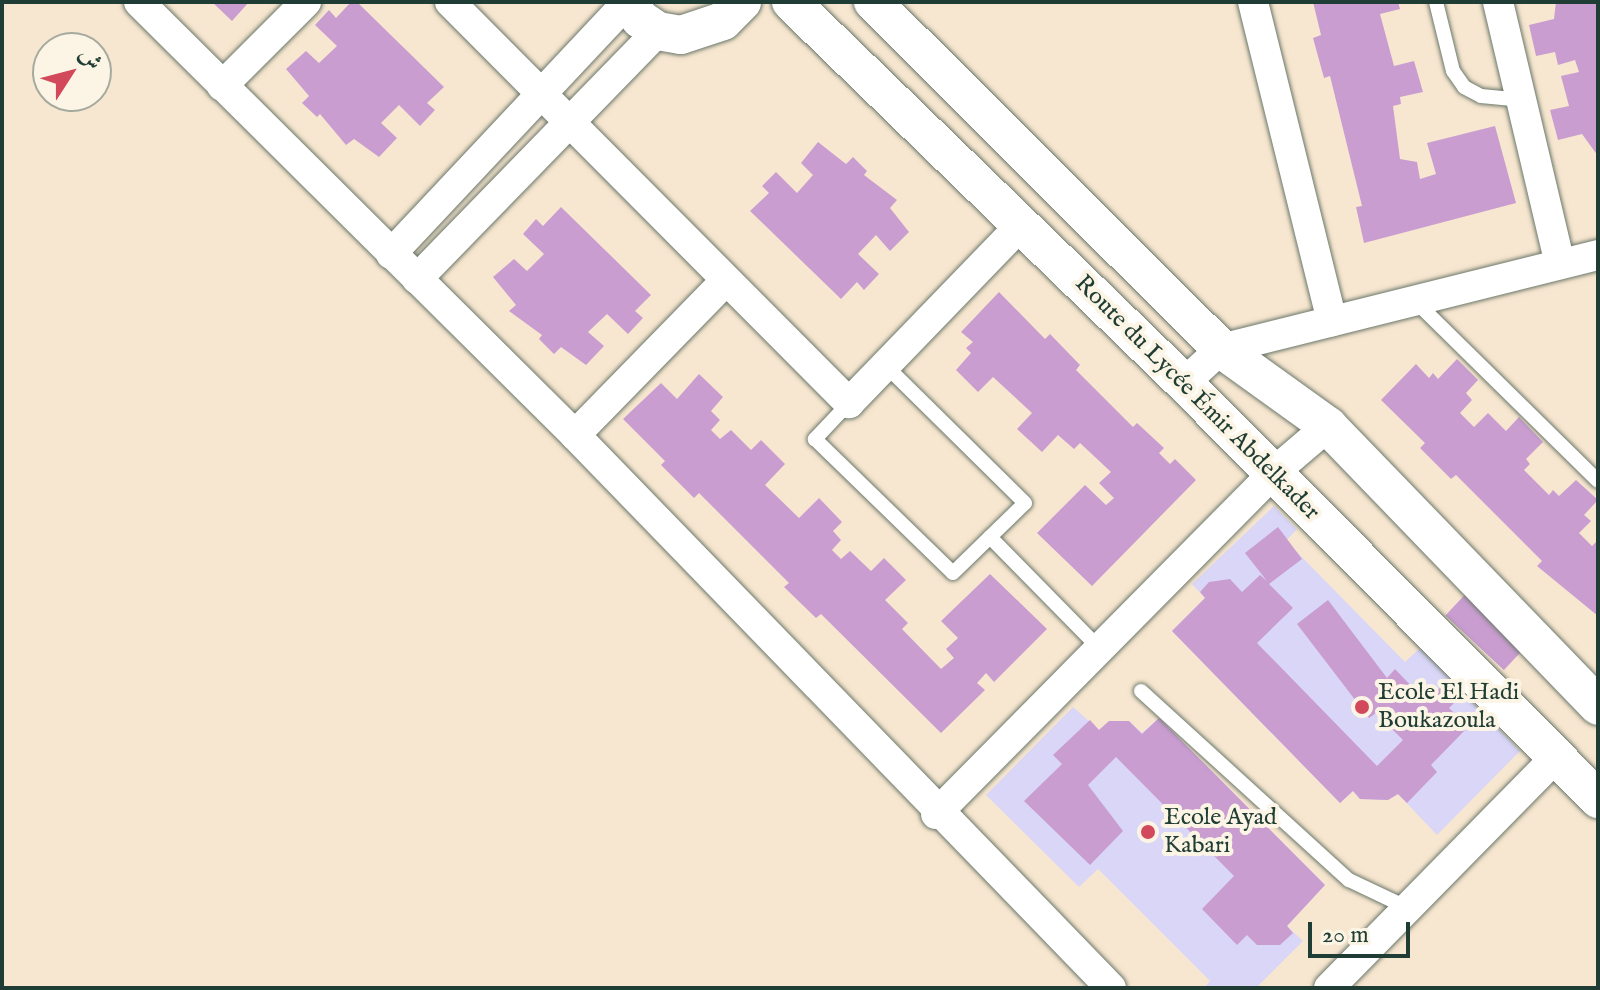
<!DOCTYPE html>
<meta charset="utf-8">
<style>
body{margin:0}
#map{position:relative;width:1600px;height:990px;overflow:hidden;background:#f8e7d0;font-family:"IM FELL English",Amiri,serif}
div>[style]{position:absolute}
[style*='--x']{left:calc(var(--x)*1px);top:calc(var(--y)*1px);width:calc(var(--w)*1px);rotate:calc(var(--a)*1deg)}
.built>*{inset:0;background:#d9d6f7}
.building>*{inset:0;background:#c99dd0;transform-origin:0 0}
.roads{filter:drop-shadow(0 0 2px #6b786b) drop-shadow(0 0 2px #6b786b)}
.service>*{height:14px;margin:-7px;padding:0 7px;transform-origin:7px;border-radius:7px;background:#fff}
.minor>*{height:30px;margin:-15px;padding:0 15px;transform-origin:15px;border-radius:15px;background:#fff}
.tertiary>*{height:38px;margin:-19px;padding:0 19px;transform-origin:19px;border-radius:19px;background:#fff}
.dots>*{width:22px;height:22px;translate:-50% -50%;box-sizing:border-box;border:4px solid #fcf5e5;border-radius:50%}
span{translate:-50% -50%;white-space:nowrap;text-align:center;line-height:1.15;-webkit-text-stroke:8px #fcf5e5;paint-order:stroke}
.street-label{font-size:24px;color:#1f3d34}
.poi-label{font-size:24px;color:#1f3d34}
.left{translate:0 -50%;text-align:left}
.frame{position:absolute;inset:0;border:4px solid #1f3d34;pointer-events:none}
.north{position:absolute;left:32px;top:32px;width:80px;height:80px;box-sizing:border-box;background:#fcf5e5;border:2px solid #a4ab9e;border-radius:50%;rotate:54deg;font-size:22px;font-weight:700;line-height:32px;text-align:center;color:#1f3d34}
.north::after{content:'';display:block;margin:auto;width:28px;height:36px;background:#d1495b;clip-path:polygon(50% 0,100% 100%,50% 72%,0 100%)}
.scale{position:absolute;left:1308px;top:922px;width:102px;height:36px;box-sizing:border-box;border:4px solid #1f3d34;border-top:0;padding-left:10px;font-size:24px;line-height:28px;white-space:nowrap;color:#1f3d34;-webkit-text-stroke:6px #fcf5e5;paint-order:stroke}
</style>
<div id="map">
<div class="built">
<i style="clip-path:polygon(1274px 506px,1297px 529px,1286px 541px,1405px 662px,1420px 648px,1520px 751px,1437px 835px,1398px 794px,1388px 800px,1360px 799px,1353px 791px,1340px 803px,1172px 631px,1205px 598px,1192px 584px)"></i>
<i style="clip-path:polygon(1073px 707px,1099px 730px,1109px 721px,1129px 721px,1142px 733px,1159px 718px,1325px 885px,1287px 926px,1303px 941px,1256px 988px,1204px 988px,1210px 981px,1098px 869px,1079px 887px,986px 795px)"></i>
</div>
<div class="building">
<i style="clip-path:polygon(212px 2px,249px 2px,232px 21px)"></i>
<i style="clip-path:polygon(351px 2px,357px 2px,444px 87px,427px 103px,435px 110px,420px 126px,399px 105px,381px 123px,397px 138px,379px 157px,354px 139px,346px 145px,320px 114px,317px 117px,302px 103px,309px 96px,286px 69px,306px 51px,319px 63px,337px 46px,315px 25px,329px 10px,336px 18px)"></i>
<i style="clip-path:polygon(1313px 2px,1398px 2px,1400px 9px,1380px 14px,1394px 66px,1414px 61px,1423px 92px,1400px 97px,1401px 104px,1393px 106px,1400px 159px,1417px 162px,1420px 179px,1436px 174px,1427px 143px,1495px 126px,1516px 203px,1364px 243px,1356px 207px,1362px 206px,1330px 76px,1324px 78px,1313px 38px,1321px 35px)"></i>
<i style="clip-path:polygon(1556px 2px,1598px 2px,1598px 156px,1582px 134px,1558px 140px,1550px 110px,1569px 106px,1561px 76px,1579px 72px,1575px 60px,1558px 65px,1555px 52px,1536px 56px,1529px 25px,1554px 19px)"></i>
<i style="clip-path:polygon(818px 142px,846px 164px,853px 157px,867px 171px,864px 175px,897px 200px,890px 208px,909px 232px,890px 251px,876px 235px,858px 254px,879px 274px,864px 290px,857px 282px,841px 299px,750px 211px,769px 193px,762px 186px,776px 172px,797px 193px,813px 175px,801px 163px)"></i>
<i style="clip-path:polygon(561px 207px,651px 295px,635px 311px,643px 318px,628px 334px,607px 314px,588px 332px,604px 346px,586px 365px,561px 347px,554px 354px,539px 339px,542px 335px,509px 311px,516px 305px,493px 277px,514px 259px,527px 271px,544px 254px,523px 234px,536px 219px,543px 226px)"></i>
<i style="clip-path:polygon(999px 292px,1045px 339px,1050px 334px,1080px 365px,1076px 370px,1133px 427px,1137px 423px,1164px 448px,1159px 453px,1170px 464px,1175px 459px,1196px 480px,1092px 586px,1037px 533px,1085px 485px,1106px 505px,1114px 498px,1099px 483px,1111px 472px,1080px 443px,1074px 449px,1058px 435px,1042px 452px,1017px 429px,1032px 413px,993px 377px,978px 392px,956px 370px,971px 353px,966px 348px,973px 342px,961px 332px)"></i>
<i style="clip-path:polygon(1457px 359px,1478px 380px,1466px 393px,1472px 400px,1460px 413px,1474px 427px,1488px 413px,1506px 431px,1519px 417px,1543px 442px,1526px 459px,1530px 464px,1524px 470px,1549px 495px,1553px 490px,1559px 496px,1576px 480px,1598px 500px,1584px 515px,1591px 521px,1579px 533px,1592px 546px,1598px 540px,1598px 616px,1537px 566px,1542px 561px,1456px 475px,1451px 479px,1420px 448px,1425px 443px,1381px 400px,1416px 364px,1429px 378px,1433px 373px,1438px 379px)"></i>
<i style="clip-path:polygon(699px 374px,723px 397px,711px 411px,720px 420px,711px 430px,720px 439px,731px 430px,751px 450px,761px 440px,785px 464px,765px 485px,799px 518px,819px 498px,842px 522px,833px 531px,841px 540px,832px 550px,841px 559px,850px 551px,871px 571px,884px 558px,906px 580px,885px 600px,908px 623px,902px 629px,941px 669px,954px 658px,946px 649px,958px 638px,941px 621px,990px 574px,1047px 629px,994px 682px,986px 673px,977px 683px,985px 690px,941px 733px,821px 614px,816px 618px,784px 587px,789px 583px,699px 493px,694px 498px,661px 465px,665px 461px,623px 419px,661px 383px,677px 399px)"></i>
<i style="clip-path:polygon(1278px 527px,1302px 559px,1269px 584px,1293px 608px,1257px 643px,1377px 766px,1403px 740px,1376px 713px,1369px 718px,1297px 624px,1328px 600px,1387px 678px,1395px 669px,1417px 692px,1423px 685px,1432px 694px,1440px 688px,1455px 702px,1449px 708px,1468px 727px,1431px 765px,1437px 772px,1407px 803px,1398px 794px,1388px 800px,1360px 799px,1353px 791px,1340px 803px,1172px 631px,1205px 598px,1200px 592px,1209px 582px,1230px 579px,1242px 592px,1260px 575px,1267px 581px,1245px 553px)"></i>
<i style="left:1472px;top:587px;width:80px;height:39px;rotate:43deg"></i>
<i style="clip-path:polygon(1159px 718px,1325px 885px,1287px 926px,1293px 933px,1280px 945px,1257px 945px,1247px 935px,1237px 945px,1202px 909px,1234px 876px,1116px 757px,1088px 785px,1123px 831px,1090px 865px,1024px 801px,1062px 764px,1053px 755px,1090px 720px,1099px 730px,1109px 721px,1129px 721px,1142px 734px)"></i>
</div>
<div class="roads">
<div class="service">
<i style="--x:1436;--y:2;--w:71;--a:76.2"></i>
<i style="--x:1453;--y:71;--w:19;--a:55"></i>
<i style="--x:1464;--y:87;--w:19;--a:28"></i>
<i style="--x:1481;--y:96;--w:42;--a:5.4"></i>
<i style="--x:1416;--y:302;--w:255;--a:44.5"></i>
<i style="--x:849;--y:403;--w:50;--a:133.4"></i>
<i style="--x:815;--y:439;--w:192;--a:44.2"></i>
<i style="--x:953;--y:573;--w:100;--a:-44.2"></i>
<i style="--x:1025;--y:503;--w:194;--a:-135.4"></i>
<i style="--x:990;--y:537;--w:154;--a:45.5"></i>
<i style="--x:1141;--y:691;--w:281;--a:42.3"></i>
<i style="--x:1349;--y:880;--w:65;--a:25.4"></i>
</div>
<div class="minor">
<i style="--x:139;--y:2;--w:614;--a:44.8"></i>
<i style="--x:575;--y:435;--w:770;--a:45.89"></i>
<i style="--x:450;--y:2;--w:566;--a:45.14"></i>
<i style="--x:849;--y:403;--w:248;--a:-46"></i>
<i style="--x:1253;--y:2;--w:329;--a:76.1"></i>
<i style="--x:1498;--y:2;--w:269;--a:76.7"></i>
<i style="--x:222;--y:86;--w:119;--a:-45"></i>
<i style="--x:391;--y:254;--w:346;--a:-46.8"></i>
<i style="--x:417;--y:279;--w:346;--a:-45.8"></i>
<i style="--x:1184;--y:383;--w:50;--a:-42.6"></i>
<i style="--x:1221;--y:349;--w:389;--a:-14"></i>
<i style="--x:575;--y:435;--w:216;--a:-45.7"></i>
<i style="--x:936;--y:814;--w:479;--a:-45.3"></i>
<i style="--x:1273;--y:473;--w:72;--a:-40.5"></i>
<i style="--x:1329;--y:988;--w:324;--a:-45.5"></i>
</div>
<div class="tertiary">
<i style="--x:629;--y:2;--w:20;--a:57"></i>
<i style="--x:640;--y:19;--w:22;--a:34"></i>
<i style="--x:658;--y:31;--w:23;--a:10"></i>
<i style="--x:681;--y:35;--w:44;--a:-18.4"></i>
<i style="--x:723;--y:21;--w:27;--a:-45"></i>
<i style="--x:791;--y:2;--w:547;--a:44.11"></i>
<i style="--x:1184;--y:383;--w:587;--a:45.14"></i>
<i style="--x:873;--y:2;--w:491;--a:44.9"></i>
<i style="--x:1221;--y:349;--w:132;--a:35.7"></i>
<i style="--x:1328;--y:426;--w:389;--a:46"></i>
</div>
</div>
<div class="dots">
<i style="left:1362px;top:707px;background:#d1495b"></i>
<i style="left:1148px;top:832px;background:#d1495b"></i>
</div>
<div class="street-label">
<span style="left:1197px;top:398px;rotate:45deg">Route du Lycée Émir Abdelkader</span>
</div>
<div class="poi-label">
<span class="left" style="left:1378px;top:707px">Ecole El Hadi<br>Boukazoula</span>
<span class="left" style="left:1164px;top:832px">Ecole Ayad<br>Kabari</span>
</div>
<div class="frame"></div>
<div class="north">ش</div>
<div class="scale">20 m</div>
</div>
